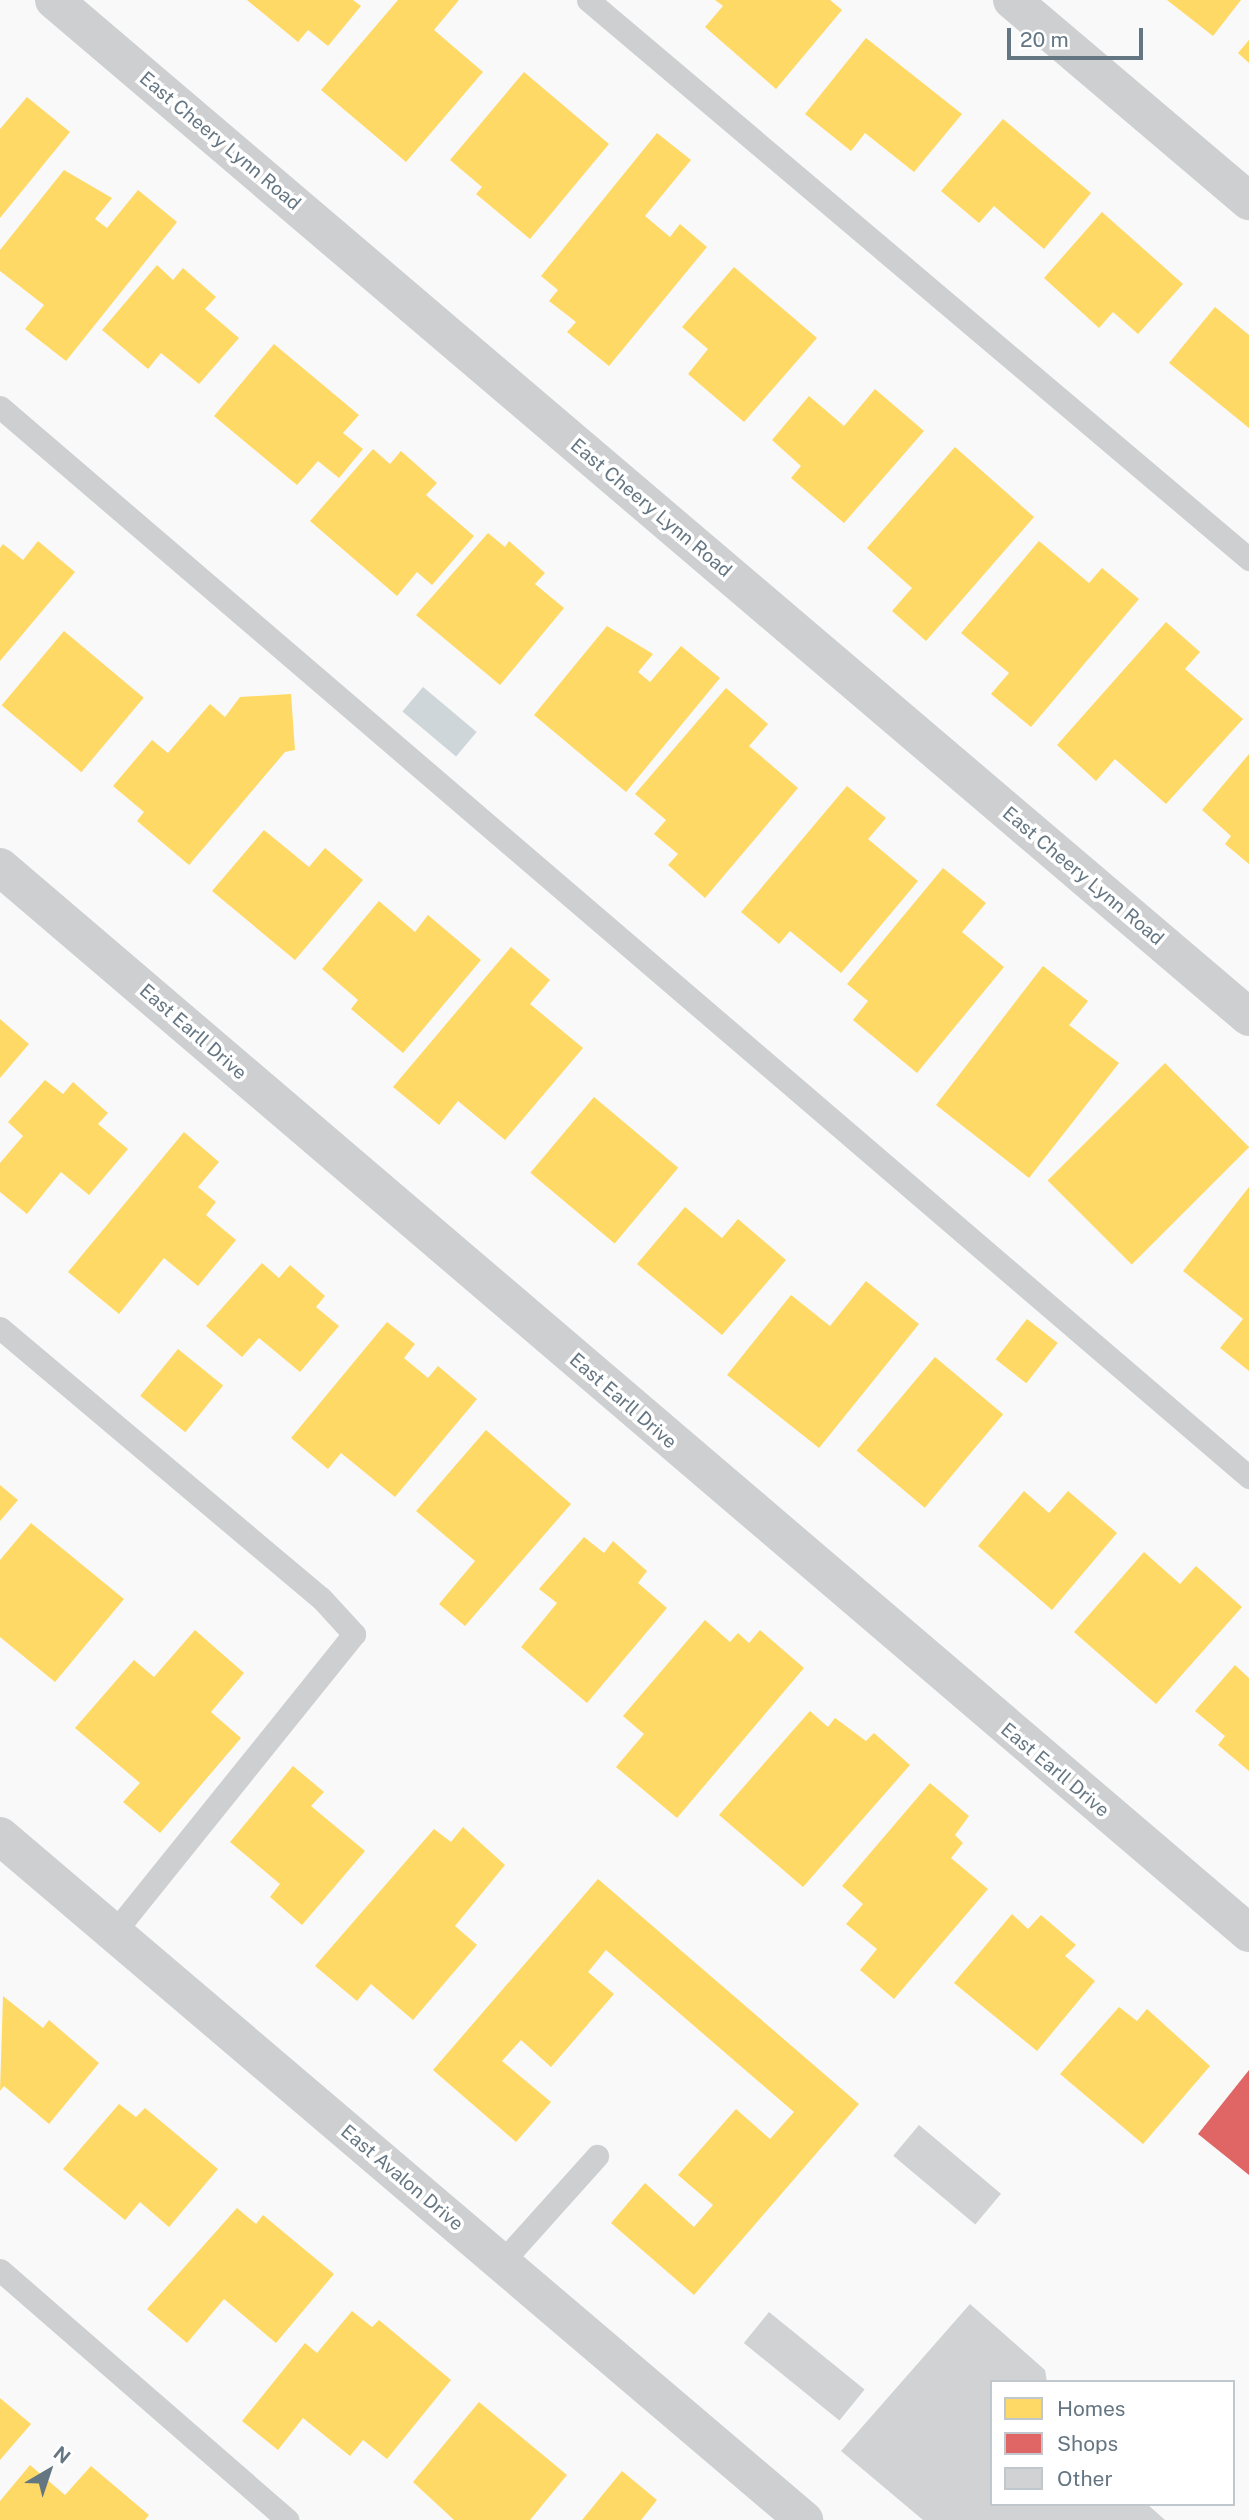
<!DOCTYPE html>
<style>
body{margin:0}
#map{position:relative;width:1249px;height:2520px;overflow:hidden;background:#f9f9f9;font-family:"Public Sans",sans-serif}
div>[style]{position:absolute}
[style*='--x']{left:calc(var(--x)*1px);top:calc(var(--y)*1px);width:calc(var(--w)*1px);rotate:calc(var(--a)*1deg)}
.water>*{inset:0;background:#ced6d9;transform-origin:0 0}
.homes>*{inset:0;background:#ffd966;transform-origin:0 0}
.shops>*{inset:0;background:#e06666}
.building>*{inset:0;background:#d0d2d3;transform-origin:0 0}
.lane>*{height:23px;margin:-11.5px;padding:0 11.5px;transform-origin:11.5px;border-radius:11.5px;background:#cecfd0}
.street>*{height:38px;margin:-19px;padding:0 19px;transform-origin:19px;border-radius:19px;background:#cecfd0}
span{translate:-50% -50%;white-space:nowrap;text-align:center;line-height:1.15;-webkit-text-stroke:7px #fff;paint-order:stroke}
.street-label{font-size:19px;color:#657683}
.legend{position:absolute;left:990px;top:2380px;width:245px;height:126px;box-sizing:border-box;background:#fff;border:2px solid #c1c8cd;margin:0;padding:9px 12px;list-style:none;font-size:21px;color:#657683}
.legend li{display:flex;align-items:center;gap:14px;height:35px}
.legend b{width:35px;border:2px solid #c1c8cd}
.north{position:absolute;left:14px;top:2436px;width:70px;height:70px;-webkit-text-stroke:5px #fff;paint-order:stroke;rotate:39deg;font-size:19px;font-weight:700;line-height:28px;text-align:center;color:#657683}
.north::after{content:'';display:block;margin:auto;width:24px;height:32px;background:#657683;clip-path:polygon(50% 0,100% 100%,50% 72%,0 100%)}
.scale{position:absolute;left:1007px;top:28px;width:136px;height:32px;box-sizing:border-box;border:4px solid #657683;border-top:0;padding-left:9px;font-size:21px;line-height:24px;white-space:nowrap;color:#657683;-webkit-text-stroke:5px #fff;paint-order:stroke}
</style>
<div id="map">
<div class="water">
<i style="left:423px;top:687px;width:70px;height:32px;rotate:40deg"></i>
</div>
<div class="homes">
<i style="clip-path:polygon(247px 0,353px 0,361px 6px,328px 46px,308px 30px,298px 42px)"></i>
<i style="clip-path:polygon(398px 0,459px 0,434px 30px,483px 72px,406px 162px,321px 90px)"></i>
<i style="clip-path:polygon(715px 0,830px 0,842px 10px,776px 89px,705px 27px,723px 6px)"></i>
<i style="clip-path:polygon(1167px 0,1241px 0,1213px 36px)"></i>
<i style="clip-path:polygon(866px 38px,962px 114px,914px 172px,865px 133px,851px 151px,805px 114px)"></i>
<i style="clip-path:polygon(1249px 40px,1249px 63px,1238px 53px)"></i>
<i style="clip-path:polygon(524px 72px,609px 144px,530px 239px,476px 194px,482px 187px,450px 160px)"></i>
<i style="clip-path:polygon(27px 97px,70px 132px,0 218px,0 129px)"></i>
<i style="clip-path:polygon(1003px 119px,1091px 193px,1044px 249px,994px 206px,979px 223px,941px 191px)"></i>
<i style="clip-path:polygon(657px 133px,691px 160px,645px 216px,670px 237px,680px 224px,707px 247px,609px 366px,567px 332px,576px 322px,549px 301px,558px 290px,541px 276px)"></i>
<i style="clip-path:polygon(64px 170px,112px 198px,95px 219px,107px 228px,138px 190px,177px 222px,66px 361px,25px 329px,44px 305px,0 271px,0 250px)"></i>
<i style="clip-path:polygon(1102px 212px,1183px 284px,1138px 334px,1113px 312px,1099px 328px,1044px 278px)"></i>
<i style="clip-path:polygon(157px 265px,173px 280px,183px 268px,216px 297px,205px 309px,239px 338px,199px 384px,161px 353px,148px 369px,102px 330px)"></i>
<i style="clip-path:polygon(734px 267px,817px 338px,744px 422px,688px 374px,708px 349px,682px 327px)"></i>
<i style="clip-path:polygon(1215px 307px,1249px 335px,1249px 428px,1169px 363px)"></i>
<i style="clip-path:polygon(274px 344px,359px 415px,343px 433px,363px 449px,339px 478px,318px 461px,297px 485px,214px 416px)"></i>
<i style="clip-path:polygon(875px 389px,924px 431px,844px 523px,791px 478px,801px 466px,772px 440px,809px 396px,844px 426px)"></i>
<i style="clip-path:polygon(955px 447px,1034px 517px,926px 641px,892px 611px,912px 588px,867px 548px)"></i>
<i style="clip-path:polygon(373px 449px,390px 464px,401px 451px,437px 483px,426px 495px,474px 536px,432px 585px,417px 572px,397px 596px,310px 521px)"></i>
<i style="clip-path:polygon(488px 533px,505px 547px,509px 541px,545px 573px,535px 584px,564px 608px,500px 685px,416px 615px)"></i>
<i style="clip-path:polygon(38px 541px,75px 572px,0 661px,0 548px,3px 544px,23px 560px)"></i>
<i style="clip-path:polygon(1039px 541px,1089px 583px,1102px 568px,1139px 599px,1031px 727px,991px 694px,1009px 673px,961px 633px)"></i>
<i style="clip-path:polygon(1166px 622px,1200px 652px,1185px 669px,1243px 719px,1166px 804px,1115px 759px,1096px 781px,1057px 745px)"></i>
<i style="clip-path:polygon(607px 626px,653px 654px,638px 672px,650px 682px,681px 646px,720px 678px,626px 792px,534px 715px)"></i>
<i style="left:64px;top:631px;width:104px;height:97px;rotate:40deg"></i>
<i style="clip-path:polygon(726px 688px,768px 724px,749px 746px,798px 788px,705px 898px,668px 865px,678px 854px,654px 834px,666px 820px,635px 794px)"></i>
<i style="clip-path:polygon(291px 694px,295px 750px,285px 752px,189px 865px,137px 821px,144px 812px,113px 786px,152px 740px,168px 753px,210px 704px,225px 717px,240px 697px)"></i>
<i style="clip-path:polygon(1249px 754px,1249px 864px,1225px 844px,1231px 836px,1202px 810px)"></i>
<i style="clip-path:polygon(847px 786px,886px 818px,868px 839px,918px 881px,841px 973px,790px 931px,779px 944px,741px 912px)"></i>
<i style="clip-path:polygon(264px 830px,309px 867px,325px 848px,363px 880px,295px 960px,212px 891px)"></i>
<i style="clip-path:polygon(943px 868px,986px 903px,962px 932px,1004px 967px,917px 1073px,853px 1020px,868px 1001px,847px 984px)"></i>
<i style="clip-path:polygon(379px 901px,415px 932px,428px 915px,481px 960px,403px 1053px,351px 1009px,358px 1000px,322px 969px)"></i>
<i style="clip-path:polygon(511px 947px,550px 980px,530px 1004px,583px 1048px,505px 1140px,458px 1101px,439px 1125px,393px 1087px)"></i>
<i style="clip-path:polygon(1043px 966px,1088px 1001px,1069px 1025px,1119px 1063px,1029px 1178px,936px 1105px)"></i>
<i style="clip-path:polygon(0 1019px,29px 1044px,0 1078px)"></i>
<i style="left:1165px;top:1063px;width:119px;height:166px;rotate:45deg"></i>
<i style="clip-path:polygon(45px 1080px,63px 1094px,73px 1082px,108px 1113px,98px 1124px,128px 1149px,89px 1195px,61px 1172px,27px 1214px,0 1192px,0 1163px,23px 1136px,8px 1122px)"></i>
<i style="left:594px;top:1097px;width:110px;height:99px;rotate:40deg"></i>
<i style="clip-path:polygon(184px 1132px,219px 1162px,198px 1187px,216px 1202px,206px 1215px,236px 1240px,198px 1286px,164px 1258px,119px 1314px,68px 1272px)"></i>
<i style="clip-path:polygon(1249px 1187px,1249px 1371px,1220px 1348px,1243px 1319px,1183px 1271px)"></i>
<i style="clip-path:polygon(685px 1207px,722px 1238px,738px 1219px,786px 1260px,722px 1335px,637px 1264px)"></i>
<i style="clip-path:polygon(262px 1263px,279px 1278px,290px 1265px,325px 1296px,316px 1307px,339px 1326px,300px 1372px,259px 1338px,242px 1357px,206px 1326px)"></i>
<i style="clip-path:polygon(866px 1281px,919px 1324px,819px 1448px,727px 1375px,791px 1295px,830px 1326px)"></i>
<i style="left:1027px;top:1319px;width:39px;height:51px;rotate:38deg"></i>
<i style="clip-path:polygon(387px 1322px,415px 1344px,404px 1358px,428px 1378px,438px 1366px,477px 1399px,395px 1497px,341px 1453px,328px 1469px,291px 1438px)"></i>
<i style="left:178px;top:1349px;width:58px;height:60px;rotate:39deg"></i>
<i style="left:935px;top:1357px;width:89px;height:122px;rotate:40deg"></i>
<i style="clip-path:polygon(486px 1430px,571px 1504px,465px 1626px,439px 1604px,475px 1561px,416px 1511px)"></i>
<i style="clip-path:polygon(0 1485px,18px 1500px,0 1521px)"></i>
<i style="clip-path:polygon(1024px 1491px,1049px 1513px,1068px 1491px,1117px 1533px,1052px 1610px,978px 1546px)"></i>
<i style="clip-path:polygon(31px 1523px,124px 1599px,55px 1682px,0 1637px,0 1560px)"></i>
<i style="clip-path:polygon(584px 1537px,604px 1553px,613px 1541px,647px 1571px,638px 1583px,667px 1608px,587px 1703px,521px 1647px,557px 1603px,539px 1589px)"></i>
<i style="clip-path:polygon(1144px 1552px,1180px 1584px,1196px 1566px,1242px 1607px,1156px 1704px,1074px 1632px)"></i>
<i style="clip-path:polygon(705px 1620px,730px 1642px,738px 1633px,749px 1643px,760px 1630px,804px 1668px,677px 1818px,616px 1767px,644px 1734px,623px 1716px)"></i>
<i style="clip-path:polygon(195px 1630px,244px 1673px,211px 1712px,241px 1738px,160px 1833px,123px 1802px,140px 1783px,75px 1728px,134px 1660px,154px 1677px)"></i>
<i style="clip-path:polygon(1235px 1665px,1249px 1678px,1249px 1771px,1218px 1745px,1225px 1736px,1195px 1711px)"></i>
<i style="clip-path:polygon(810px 1711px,828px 1727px,835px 1718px,866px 1741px,874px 1733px,910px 1765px,803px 1887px,719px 1815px)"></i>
<i style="clip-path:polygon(293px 1766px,324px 1792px,311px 1806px,365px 1851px,302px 1925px,270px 1897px,280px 1884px,230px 1842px)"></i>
<i style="clip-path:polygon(930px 1783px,969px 1816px,955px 1835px,963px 1843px,951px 1858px,988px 1889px,894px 1999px,860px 1970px,877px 1949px,846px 1924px,863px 1904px,842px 1886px)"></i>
<i style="clip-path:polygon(463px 1827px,505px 1865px,455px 1926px,477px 1945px,413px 2020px,371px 1984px,357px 2001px,315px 1966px,434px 1829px,451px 1842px)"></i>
<i style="clip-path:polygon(598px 1879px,859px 2104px,694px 2295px,611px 2223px,645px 2183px,694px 2227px,713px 2205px,678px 2175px,736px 2109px,770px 2139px,794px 2112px,606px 1950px,588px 1972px,614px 1994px,551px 2067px,521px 2040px,502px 2061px,551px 2102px,516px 2142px,433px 2070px)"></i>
<i style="clip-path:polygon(1012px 1914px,1028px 1929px,1041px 1915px,1076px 1945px,1065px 1956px,1095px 1981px,1037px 2051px,954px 1983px)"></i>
<i style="clip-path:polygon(3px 1996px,43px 2028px,49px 2020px,99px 2063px,49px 2124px,4px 2086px,0 2091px)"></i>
<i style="clip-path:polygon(1119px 2007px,1137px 2021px,1147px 2009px,1210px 2066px,1143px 2144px,1060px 2074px)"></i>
<i style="clip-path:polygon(119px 2104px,136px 2117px,145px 2108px,218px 2169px,169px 2227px,140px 2202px,125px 2220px,63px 2169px)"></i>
<i style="clip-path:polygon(237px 2208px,256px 2224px,263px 2215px,334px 2274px,276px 2343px,224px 2299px,187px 2343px,147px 2309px)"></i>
<i style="clip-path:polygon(352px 2311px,372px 2327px,379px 2320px,451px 2380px,387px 2459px,363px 2440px,350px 2456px,303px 2418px,278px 2450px,242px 2421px,305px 2343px,317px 2353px)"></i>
<i style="clip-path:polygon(0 2398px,31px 2424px,0 2460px)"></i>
<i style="clip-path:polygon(479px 2402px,567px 2475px,530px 2520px,454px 2520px,413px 2482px)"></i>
<i style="clip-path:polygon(30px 2465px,65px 2495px,91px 2466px,149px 2515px,145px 2520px,0 2520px,0 2501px)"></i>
<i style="clip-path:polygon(622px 2471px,657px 2500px,641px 2520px,582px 2520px)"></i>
</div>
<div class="shops">
<i style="clip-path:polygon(1249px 2070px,1249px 2175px,1198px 2134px)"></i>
</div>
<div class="building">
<i style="left:919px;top:2125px;width:107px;height:40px;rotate:40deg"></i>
<i style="clip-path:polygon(970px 2304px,1045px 2370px,1047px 2382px,992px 2382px,992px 2504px,1147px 2504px,1165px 2520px,923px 2520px,841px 2451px)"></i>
<i style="left:769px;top:2312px;width:123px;height:40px;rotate:39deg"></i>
</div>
<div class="lane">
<i style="--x:588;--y:0;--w:866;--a:40.22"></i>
<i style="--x:0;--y:407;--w:1645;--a:40.59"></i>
<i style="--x:0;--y:1328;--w:419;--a:40.1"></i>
<i style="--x:321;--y:1598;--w:49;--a:47.5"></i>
<i style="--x:354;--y:1634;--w:385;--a:128.8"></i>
<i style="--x:501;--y:2263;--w:144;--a:-48.1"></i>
<i style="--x:0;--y:2270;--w:381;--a:41"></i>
</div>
<div class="street">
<i style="--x:54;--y:0;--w:1569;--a:40.4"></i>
<i style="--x:1012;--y:0;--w:311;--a:40.3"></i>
<i style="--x:0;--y:867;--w:1642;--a:40.48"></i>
<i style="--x:0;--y:1836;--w:1056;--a:40.39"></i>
</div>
<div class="street-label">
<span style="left:220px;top:141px;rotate:40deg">East Cheery Lynn Road</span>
<span style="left:651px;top:508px;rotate:40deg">East Cheery Lynn Road</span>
<span style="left:1083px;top:876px;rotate:40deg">East Cheery Lynn Road</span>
<span style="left:193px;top:1032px;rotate:41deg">East Earll Drive</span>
<span style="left:623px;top:1401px;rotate:41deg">East Earll Drive</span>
<span style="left:1055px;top:1770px;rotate:40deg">East Earll Drive</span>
<span style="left:402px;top:2178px;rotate:40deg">East Avalon Drive</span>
</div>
<ul class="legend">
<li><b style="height:19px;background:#ffd966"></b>Homes</li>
<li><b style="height:19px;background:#e06666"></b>Shops</li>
<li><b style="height:19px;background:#d0d2d3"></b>Other</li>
</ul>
<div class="north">N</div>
<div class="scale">20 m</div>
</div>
